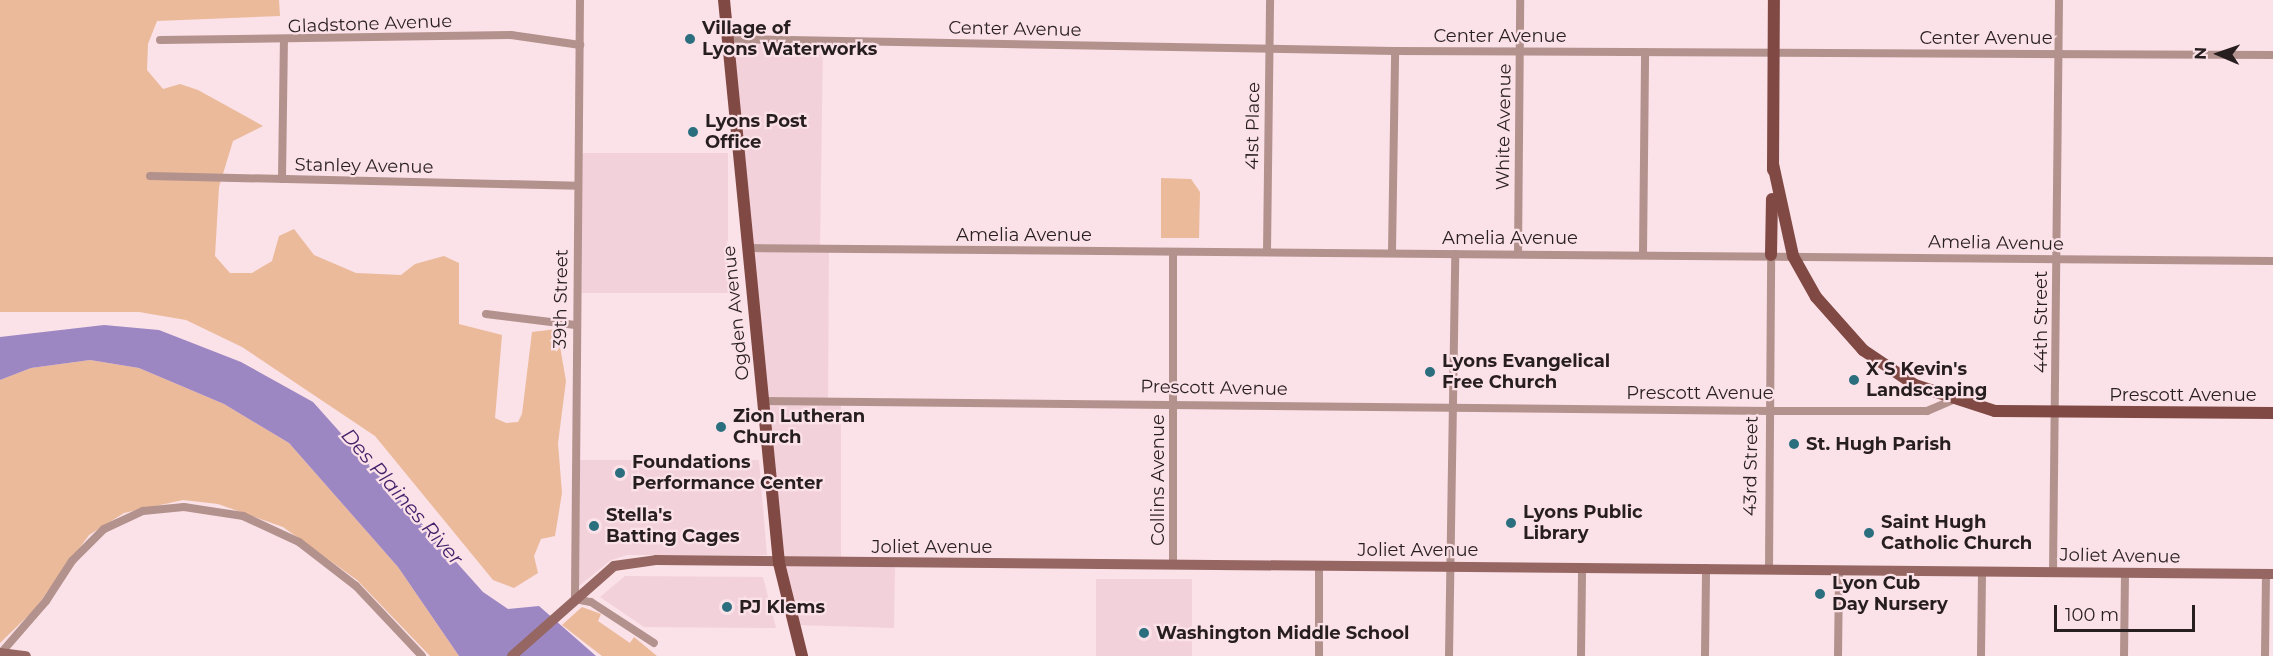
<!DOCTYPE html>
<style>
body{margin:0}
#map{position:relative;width:2273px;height:656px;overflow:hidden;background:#fbe1e8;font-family:Montserrat,sans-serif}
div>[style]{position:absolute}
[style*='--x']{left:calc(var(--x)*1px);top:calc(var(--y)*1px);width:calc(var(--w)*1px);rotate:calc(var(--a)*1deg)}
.built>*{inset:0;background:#f3d1db;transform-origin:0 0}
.green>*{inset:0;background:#ebba9a}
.water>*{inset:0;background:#9d87c3}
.street>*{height:8px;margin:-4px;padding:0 4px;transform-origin:4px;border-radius:4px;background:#b3928d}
.secondary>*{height:10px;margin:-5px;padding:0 5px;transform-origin:5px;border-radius:5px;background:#966762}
.primary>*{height:12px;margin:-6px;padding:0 6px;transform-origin:6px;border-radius:6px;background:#804943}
.dots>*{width:16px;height:16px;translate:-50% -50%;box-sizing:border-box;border:3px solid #fbe1e8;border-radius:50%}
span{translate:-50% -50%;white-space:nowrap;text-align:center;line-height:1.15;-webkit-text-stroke:4.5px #fbe1e8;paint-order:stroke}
.street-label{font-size:18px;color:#271e20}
.poi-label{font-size:18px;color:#271e20;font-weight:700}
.left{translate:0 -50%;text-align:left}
.water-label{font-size:20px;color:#44236b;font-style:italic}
.north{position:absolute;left:2189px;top:24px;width:60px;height:60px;-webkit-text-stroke:4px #fbe1e8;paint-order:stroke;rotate:272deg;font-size:16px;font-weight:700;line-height:24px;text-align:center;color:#271e20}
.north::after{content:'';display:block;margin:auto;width:21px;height:27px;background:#271e20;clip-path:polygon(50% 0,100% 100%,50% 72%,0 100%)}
.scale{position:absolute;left:2054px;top:605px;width:141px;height:27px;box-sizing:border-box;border:3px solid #271e20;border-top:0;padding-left:8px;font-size:18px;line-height:21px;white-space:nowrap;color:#271e20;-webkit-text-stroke:4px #fbe1e8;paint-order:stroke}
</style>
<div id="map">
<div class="built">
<i style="clip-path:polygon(730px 42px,823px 44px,820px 248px,829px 249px,828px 402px,841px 403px,841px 563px,895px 564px,894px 628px,797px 625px,781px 560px)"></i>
<i style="left:582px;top:153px;width:146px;height:140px"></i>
<i style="clip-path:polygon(580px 460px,759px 460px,767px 555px,627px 555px,611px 560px,578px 587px)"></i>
<i style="clip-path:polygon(625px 576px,763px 577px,776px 628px,644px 627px,600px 597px)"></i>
<i style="left:1096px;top:579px;width:96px;height:77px"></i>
</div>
<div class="green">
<i style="clip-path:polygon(0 0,279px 0,280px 16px,157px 21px,148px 44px,147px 70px,163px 89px,180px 84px,198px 90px,263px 126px,233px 141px,219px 187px,215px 256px,230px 273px,252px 273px,272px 261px,279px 236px,294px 229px,314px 255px,356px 273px,401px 275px,415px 264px,444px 256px,459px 263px,459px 324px,502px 335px,495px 418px,506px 423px,518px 422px,522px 414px,532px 332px,557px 329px,566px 381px,558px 443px,562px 493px,555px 536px,541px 539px,534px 556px,538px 573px,514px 588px,493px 580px,375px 436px,242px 347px,186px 320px,139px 312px,0 312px)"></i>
<i style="clip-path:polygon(1161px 178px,1191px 179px,1200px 192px,1199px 238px,1161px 238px)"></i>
<i style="clip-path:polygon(90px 360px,139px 368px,224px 404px,289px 443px,398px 567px,459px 656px,430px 656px,357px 580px,283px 527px,218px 504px,183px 500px,124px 513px,89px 535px,34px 610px,0 643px,0 380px,31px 368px)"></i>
<i style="clip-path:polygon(582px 607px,601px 614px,598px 621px,630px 643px,634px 637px,657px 656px,602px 656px,562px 625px)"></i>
</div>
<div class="water">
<i style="clip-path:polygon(104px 325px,159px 330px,241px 362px,313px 402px,483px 592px,508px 609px,539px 606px,596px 656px,459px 656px,398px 567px,289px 443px,224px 404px,139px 368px,90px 360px,31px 368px,0 380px,0 337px)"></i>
</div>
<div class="street">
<i style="--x:580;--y:0;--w:599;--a:90.48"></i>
<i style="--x:575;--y:599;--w:16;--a:11"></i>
<i style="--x:591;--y:602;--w:75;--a:33.1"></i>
<i style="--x:728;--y:39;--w:667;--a:1.03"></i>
<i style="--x:1395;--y:51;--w:878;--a:0.26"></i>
<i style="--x:160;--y:40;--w:351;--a:-0.8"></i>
<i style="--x:511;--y:35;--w:70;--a:8.2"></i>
<i style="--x:150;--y:176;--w:428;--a:1.3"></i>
<i style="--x:282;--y:179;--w:137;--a:-89.2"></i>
<i style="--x:747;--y:248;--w:1526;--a:0.49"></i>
<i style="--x:1267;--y:252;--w:252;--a:-89.3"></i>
<i style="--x:1392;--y:252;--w:201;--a:-89.1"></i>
<i style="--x:1518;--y:254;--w:254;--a:-89.5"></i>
<i style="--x:1643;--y:254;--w:202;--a:-89.4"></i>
<i style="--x:486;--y:314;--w:90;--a:7"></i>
<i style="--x:764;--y:401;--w:1006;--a:0.57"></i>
<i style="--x:1770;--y:411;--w:157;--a:0"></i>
<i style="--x:1927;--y:411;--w:26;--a:-23"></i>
<i style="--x:1173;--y:565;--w:313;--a:-90"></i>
<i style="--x:1769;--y:568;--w:313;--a:-89.6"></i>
<i style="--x:2053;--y:572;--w:572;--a:-89.4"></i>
<i style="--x:1;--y:653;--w:69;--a:-49.1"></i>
<i style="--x:46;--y:601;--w:48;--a:-57"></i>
<i style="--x:72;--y:561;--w:45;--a:-45"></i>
<i style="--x:104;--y:529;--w:43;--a:-24.8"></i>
<i style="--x:143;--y:511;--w:41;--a:-5.6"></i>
<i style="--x:184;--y:507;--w:60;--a:8.7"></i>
<i style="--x:243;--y:516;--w:62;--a:24.9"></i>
<i style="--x:299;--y:542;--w:72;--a:37.7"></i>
<i style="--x:356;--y:586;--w:96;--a:46.7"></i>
<i style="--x:1319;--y:656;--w:90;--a:-90"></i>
<i style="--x:1449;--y:656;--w:402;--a:-89.1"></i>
<i style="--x:1581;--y:656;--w:88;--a:-89.3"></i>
<i style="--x:1705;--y:656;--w:88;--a:-89.3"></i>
<i style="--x:1838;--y:656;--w:86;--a:-89.3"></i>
<i style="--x:1981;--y:656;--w:85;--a:-89.3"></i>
<i style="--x:2124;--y:656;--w:83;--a:-89.3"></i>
<i style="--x:2265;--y:656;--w:82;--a:-89.3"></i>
</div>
<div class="secondary">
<i style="--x:0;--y:653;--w:26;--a:7"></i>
<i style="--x:512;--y:656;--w:136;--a:-41.4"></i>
<i style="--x:614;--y:566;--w:42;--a:-8.1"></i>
<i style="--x:656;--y:560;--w:1617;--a:0.5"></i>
</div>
<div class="primary">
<i style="--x:724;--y:0;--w:566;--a:84.42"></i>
<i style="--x:779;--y:563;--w:96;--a:76.1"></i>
<i style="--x:1773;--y:164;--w:94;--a:77.7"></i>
<i style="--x:1793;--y:256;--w:47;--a:60.7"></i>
<i style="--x:1816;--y:297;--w:71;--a:48.4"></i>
<i style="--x:1863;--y:350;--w:63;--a:33.9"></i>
<i style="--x:1915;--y:385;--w:84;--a:18"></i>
<i style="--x:1995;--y:411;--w:278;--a:0.4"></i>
<i style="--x:1773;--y:170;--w:170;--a:-89.7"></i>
<i style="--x:1771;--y:255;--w:56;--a:-89"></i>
</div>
<div class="dots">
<i style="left:690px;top:39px;background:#2b6f7f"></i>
<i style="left:693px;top:132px;background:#2b6f7f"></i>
<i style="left:1430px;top:372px;background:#2b6f7f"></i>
<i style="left:1854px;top:380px;background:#2b6f7f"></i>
<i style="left:721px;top:427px;background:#2b6f7f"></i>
<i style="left:1794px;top:444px;background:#2b6f7f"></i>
<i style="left:620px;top:473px;background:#2b6f7f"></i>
<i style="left:1511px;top:523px;background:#2b6f7f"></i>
<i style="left:594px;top:526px;background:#2b6f7f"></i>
<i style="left:1869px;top:533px;background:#2b6f7f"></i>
<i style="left:1820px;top:594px;background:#2b6f7f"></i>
<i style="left:727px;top:607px;background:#2b6f7f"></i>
<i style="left:1144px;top:633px;background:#2b6f7f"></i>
</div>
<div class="street-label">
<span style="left:370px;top:24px;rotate:-2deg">Gladstone Avenue</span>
<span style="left:1015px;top:29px;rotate:1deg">Center Avenue</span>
<span style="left:1500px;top:36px">Center Avenue</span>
<span style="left:1986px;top:38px">Center Avenue</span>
<span style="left:1253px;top:126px;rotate:-89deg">41st Place</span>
<span style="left:1504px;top:127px;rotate:-89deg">White Avenue</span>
<span style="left:364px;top:166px;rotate:1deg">Stanley Avenue</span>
<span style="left:1024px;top:235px">Amelia Avenue</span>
<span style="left:1510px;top:238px">Amelia Avenue</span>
<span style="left:1996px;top:243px;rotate:1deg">Amelia Avenue</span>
<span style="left:561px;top:299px;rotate:-89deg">39th Street</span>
<span style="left:736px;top:313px;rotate:-96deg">Ogden Avenue</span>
<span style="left:2041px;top:322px;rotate:-90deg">44th Street</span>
<span style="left:1214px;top:388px;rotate:1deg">Prescott Avenue</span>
<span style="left:1700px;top:393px">Prescott Avenue</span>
<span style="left:2183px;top:395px">Prescott Avenue</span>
<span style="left:1751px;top:466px;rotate:-89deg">43rd Street</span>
<span style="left:1158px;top:480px;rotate:-90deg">Collins Avenue</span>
<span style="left:932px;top:547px">Joliet Avenue</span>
<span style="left:1418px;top:550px">Joliet Avenue</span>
<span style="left:2120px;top:556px;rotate:1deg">Joliet Avenue</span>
</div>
<div class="poi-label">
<span class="left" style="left:702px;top:39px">Village of<br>Lyons Waterworks</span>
<span class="left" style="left:705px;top:132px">Lyons Post<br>Office</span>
<span class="left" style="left:1442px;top:372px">Lyons Evangelical<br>Free Church</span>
<span class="left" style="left:1866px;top:380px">X S Kevin's<br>Landscaping</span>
<span class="left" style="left:733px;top:427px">Zion Lutheran<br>Church</span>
<span class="left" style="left:1806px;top:444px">St. Hugh Parish</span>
<span class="left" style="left:632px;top:473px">Foundations<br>Performance Center</span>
<span class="left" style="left:1523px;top:523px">Lyons Public<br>Library</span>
<span class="left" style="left:606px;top:526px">Stella's<br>Batting Cages</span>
<span class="left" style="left:1881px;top:533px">Saint Hugh<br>Catholic Church</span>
<span class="left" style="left:1832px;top:594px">Lyon Cub<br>Day Nursery</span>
<span class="left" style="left:739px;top:607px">PJ Klems</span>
<span class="left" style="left:1156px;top:633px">Washington Middle School</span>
</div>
<div class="water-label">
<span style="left:402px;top:497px;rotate:49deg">Des Plaines River</span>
</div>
<div class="north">N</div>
<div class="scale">100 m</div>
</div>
